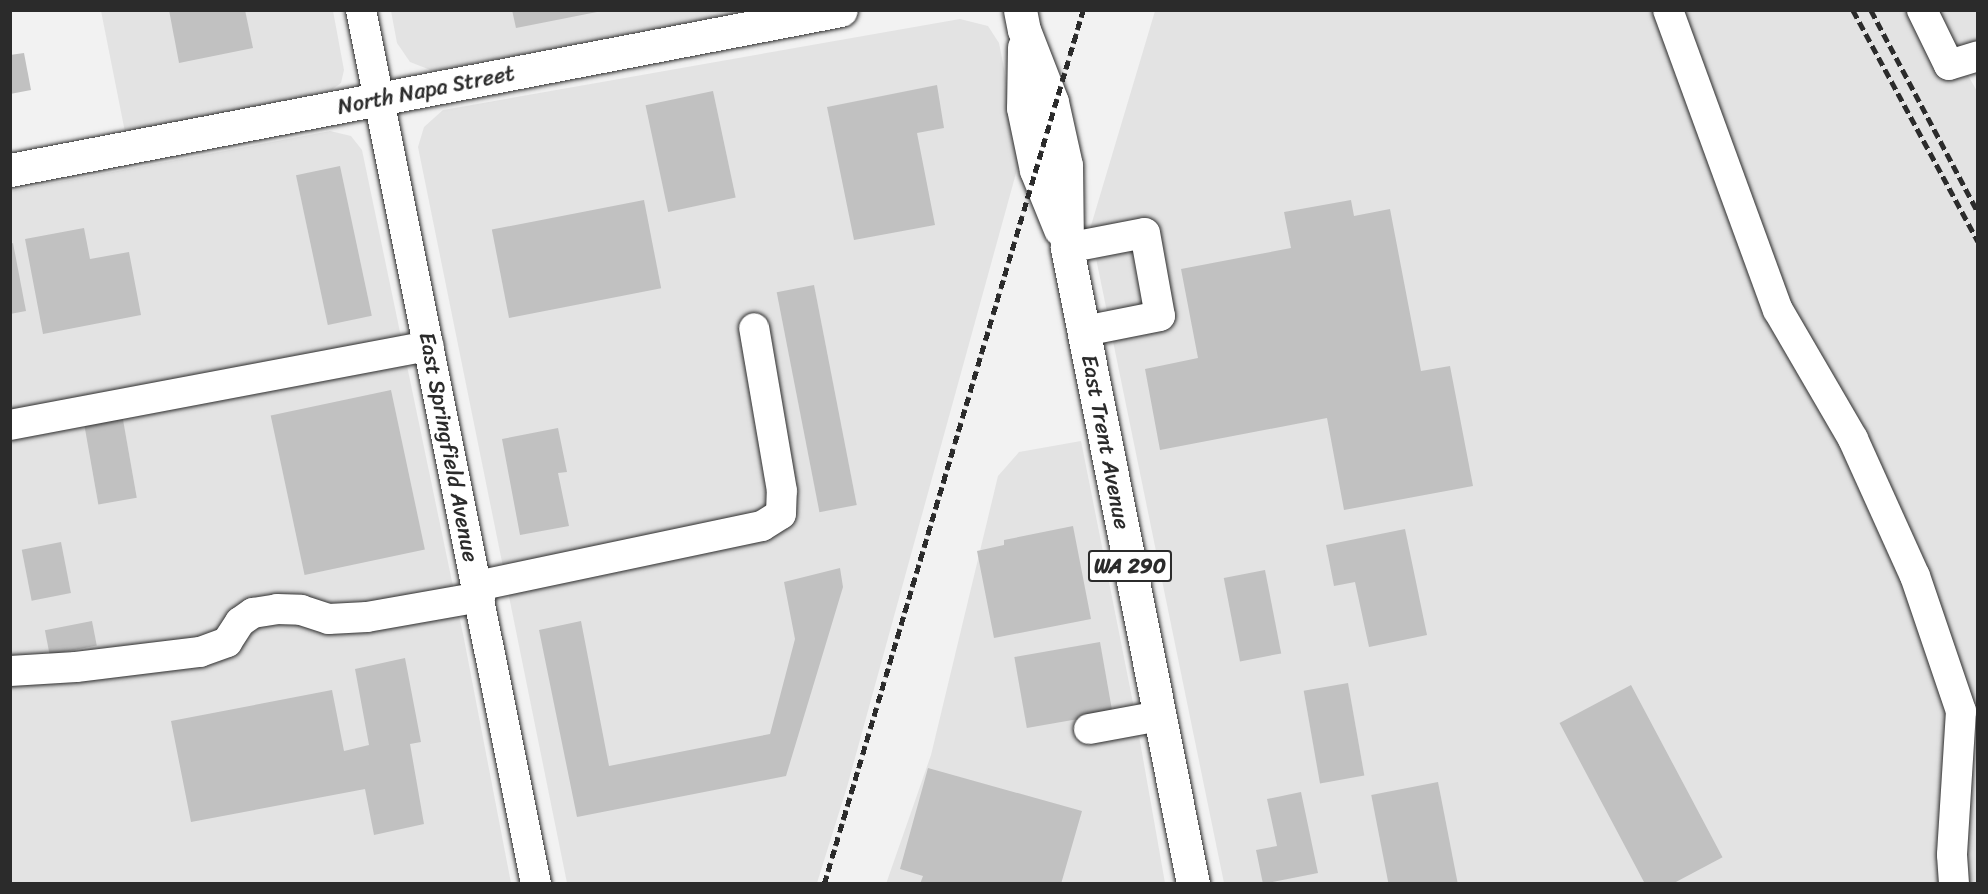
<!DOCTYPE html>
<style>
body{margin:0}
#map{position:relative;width:1988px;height:894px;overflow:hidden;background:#f2f2f2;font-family:Sriracha,sans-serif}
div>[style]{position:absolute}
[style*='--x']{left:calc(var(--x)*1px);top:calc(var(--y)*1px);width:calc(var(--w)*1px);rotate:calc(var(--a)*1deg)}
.built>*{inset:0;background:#e3e3e3}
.building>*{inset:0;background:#c1c1c1;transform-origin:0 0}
.roads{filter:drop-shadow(0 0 2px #2b2b2b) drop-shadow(0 0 2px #2b2b2b)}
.minor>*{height:30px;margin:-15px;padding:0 15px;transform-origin:15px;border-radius:15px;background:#fff}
.major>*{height:33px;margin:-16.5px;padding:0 16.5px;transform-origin:16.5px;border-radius:16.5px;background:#fff}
.rail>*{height:4.5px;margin-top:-2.25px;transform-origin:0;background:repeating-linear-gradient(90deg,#2b2b2b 0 9px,transparent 0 13.5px)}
span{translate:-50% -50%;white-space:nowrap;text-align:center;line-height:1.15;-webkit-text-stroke:4.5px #fff;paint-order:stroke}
.shield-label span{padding:2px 4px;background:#fff;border:2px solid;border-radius:4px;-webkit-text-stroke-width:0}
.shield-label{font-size:21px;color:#2b2b2b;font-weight:700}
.street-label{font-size:22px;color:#2b2b2b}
.frame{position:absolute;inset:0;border:12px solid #2b2b2b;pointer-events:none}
</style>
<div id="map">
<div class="built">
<i style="clip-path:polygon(101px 11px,333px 11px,344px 70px,341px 83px,330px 91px,125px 132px)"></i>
<i style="clip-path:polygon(391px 11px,747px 11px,433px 71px,410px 62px,397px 43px)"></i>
<i style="clip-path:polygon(1155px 11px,1977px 11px,1977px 65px,1965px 70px,1978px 93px,1977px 883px,1224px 883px,1090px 229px)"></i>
<i style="clip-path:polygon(960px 19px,988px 26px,999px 43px,1021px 155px,847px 787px,817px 883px,567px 883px,418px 147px,424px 127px,443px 110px)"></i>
<i style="clip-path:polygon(330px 131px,351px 136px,362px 150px,464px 639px,511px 883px,11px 883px,11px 191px)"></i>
<i style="clip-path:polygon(1081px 441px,1135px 713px,1165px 883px,886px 884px,931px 755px,998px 476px,1019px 452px)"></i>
</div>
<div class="building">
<i style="clip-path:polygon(169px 10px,245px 10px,253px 48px,179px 63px)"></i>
<i style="clip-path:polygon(512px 10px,597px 10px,597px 12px,516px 28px)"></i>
<i style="clip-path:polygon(24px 53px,31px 90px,10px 94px,10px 55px)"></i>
<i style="clip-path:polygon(937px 85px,944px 128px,917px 133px,935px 225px,854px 240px,827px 107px)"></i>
<i style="left:713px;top:91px;width:109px;height:69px;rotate:78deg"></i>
<i style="left:340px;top:166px;width:153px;height:45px;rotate:78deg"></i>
<i style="left:644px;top:200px;width:90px;height:155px;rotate:79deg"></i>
<i style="clip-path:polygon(1351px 200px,1354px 216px,1390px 209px,1421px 371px,1450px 366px,1473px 486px,1344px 510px,1327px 418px,1160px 450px,1145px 369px,1198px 358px,1181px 269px,1291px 248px,1284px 212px)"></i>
<i style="clip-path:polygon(84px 228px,90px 259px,129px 252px,141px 315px,43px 334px,25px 239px)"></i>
<i style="clip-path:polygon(13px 243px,26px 311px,10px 314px,10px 244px)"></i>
<i style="left:814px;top:285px;width:224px;height:38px;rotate:79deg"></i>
<i style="left:391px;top:390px;width:163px;height:123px;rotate:78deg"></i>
<i style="left:122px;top:414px;width:85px;height:39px;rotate:80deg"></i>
<i style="clip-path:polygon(558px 428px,567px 472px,558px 473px,569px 526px,520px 535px,502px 439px)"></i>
<i style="clip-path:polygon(1073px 526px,1091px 619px,994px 638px,977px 551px,1004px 545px,1004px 540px)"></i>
<i style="clip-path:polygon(1405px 529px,1427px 635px,1369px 647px,1355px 582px,1334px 586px,1326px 545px)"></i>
<i style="left:61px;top:542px;width:52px;height:40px;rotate:79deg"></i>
<i style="clip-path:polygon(840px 568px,843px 587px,786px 776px,577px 817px,539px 630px,581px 621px,609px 766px,770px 734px,795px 639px,784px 582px)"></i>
<i style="left:1265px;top:570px;width:85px;height:42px;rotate:79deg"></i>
<i style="left:92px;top:621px;width:25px;height:48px;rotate:79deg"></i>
<i style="left:1100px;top:642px;width:72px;height:87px;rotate:80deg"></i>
<i style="clip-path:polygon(405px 658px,421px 742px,410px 744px,424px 824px,374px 835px,365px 789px,191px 822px,171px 721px,332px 690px,344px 751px,369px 745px,355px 669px)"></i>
<i style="left:1348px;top:683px;width:94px;height:45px;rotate:80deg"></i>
<i style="left:1631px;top:685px;width:195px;height:81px;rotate:62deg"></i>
<i style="clip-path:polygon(928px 768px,1082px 811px,1061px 884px,920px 884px,923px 876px,900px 869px)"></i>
<i style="left:1438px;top:782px;width:104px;height:68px;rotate:79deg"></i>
<i style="clip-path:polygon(1301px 792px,1318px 873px,1263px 884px,1256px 850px,1277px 846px,1267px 799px)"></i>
</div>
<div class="roads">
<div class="minor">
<i style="--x:361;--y:10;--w:891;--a:78.68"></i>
<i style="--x:1668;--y:10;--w:320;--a:69.9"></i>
<i style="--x:1778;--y:310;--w:149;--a:59.8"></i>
<i style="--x:1853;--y:439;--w:150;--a:65.7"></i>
<i style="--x:1915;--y:576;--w:143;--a:71.2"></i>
<i style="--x:1961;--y:711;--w:144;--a:93.6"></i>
<i style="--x:1952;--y:855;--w:29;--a:86"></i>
<i style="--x:1922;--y:10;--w:61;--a:63.9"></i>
<i style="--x:1949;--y:65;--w:30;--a:-17"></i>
<i style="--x:1067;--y:248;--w:79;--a:-10.9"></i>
<i style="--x:1145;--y:233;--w:84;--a:79.8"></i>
<i style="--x:1160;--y:316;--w:77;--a:168.8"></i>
<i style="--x:10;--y:425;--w:426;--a:-10.7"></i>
<i style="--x:477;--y:586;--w:291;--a:-11.9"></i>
<i style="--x:762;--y:526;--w:22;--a:-32"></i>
<i style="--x:781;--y:514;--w:23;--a:-88"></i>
<i style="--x:782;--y:491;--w:165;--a:-99.7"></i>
<i style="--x:10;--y:671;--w:66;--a:-3.5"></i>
<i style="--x:76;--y:667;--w:125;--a:-6.9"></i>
<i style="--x:200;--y:652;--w:29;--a:-20"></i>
<i style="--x:227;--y:642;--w:24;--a:-57"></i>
<i style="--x:240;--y:622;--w:16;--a:-35"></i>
<i style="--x:253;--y:613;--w:24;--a:-9"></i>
<i style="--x:277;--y:609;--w:24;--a:2"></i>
<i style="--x:301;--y:610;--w:29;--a:18"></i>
<i style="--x:329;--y:619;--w:38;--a:-3"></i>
<i style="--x:367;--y:617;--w:115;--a:-10"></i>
<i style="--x:1089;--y:729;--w:72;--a:-10.4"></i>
</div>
<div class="major">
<i style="--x:1020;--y:10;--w:20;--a:79"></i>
<i style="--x:1024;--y:30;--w:77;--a:68.7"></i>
<i style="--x:1052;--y:102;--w:65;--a:77.5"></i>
<i style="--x:1066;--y:165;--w:83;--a:89.3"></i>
<i style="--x:1067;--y:248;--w:648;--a:78.79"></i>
<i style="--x:1024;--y:47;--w:61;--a:90.9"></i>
<i style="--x:1023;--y:108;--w:63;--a:78.2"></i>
<i style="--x:1036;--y:170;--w:64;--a:67.9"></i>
<i style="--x:10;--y:170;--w:846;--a:-10.9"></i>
</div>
</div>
<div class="rail">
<i style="--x:1853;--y:10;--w:263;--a:61.6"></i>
<i style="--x:1871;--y:10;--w:229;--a:62.1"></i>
<i style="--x:824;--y:884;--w:912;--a:-73.49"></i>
</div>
<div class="shield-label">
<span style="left:1130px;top:566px">WA 290</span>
</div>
<div class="street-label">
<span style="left:426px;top:90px;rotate:-11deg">North Napa Street</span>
<span style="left:1106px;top:442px;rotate:79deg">East Trent Avenue</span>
<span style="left:449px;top:447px;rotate:79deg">East Springfield Avenue</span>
</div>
<div class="frame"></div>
</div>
